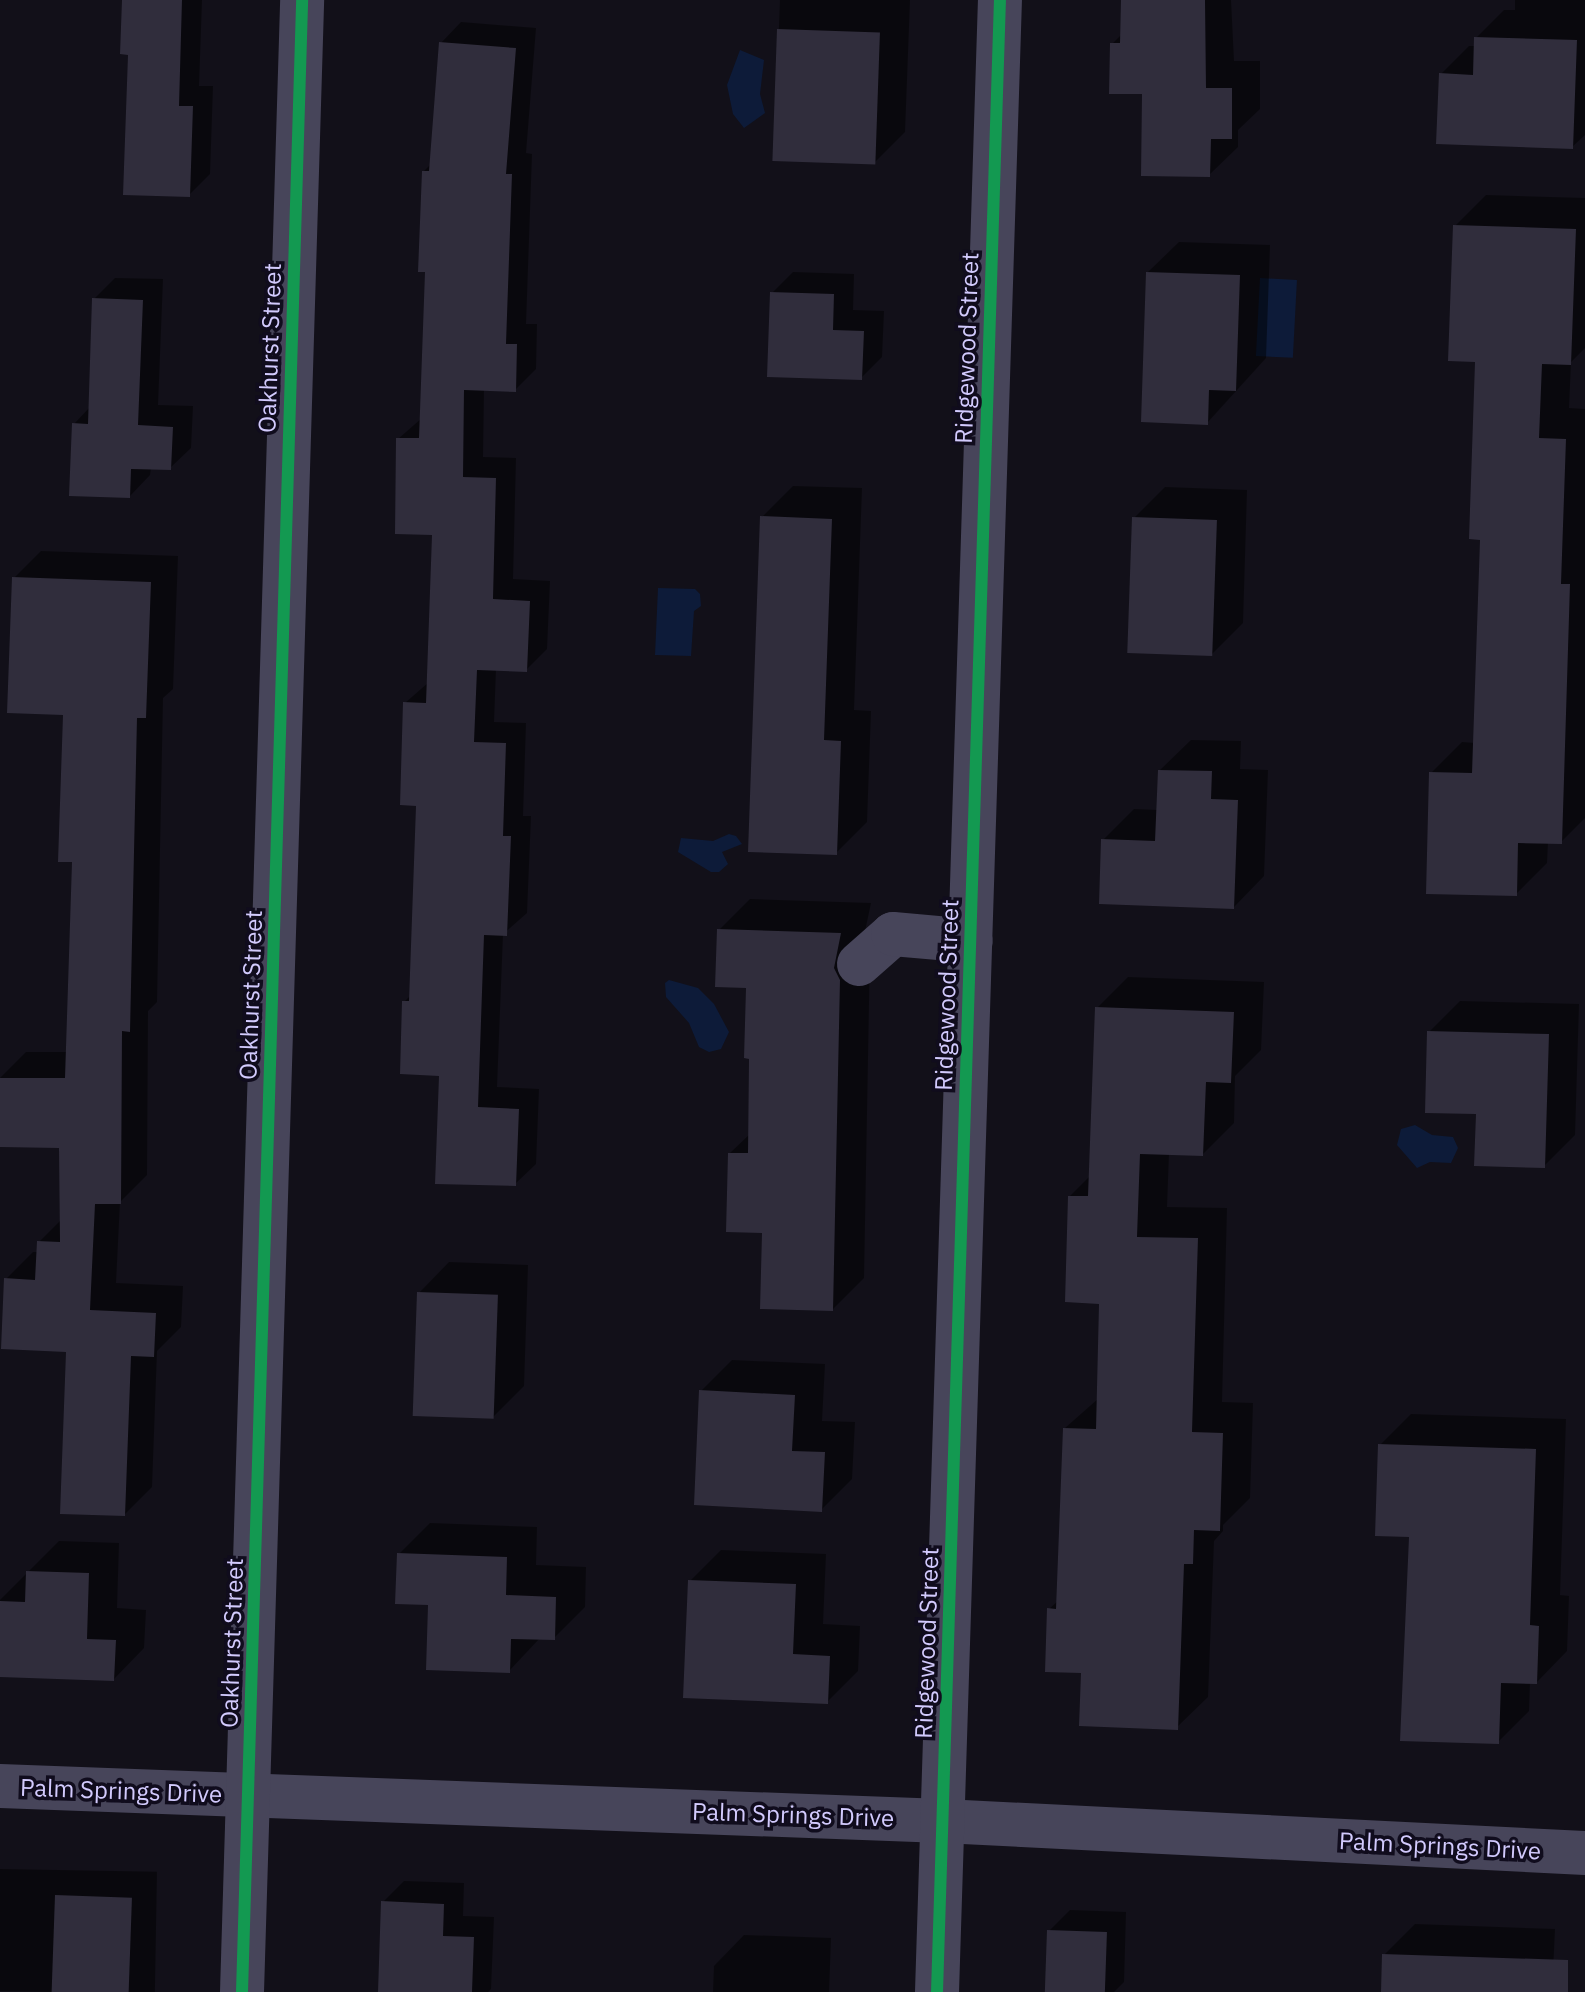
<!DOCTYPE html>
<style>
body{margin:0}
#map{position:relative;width:1585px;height:1992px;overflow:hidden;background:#121019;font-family:"IBM Plex Sans",sans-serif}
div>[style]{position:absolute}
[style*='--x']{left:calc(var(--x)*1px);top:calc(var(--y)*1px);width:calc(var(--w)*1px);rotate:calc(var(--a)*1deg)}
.water>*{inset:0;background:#0d1b39;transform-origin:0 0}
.shadow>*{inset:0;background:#0007;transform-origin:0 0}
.building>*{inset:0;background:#302d3c;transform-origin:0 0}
.minor>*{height:44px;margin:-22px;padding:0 22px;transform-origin:22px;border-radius:22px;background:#47455a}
.cycleway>*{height:12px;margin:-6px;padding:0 6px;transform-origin:6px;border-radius:6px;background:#139951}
span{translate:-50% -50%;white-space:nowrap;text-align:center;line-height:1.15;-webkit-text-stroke:7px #100c1d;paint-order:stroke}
.street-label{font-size:24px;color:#d2cafd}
</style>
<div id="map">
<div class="water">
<i style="clip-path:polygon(740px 50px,764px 60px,760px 94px,765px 113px,744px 128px,733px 114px,727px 85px)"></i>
<i style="left:1260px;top:278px;width:37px;height:78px;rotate:3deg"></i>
<i style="clip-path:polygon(658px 588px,695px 589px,700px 594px,701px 606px,694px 611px,691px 656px,655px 655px)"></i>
<i style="clip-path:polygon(729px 834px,736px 836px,742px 844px,722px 852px,728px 864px,719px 872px,711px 872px,678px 852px,681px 838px,713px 841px)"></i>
<i style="clip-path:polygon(669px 980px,698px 988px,714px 1004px,729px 1032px,721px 1049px,709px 1052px,699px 1047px,689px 1023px,666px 997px,665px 983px)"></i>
<i style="clip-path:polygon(1415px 1125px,1432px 1135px,1453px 1137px,1458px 1148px,1451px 1163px,1430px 1162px,1417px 1168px,1397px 1145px,1401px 1129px)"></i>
</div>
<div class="shadow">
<i style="clip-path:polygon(124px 0,202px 0,199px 86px,213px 86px,210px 174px,189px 195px,130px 53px)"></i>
<i style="clip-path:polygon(780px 0,910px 0,905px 132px,874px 163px,774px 159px)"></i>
<i style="clip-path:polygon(1123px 0,1231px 0,1234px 61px,1260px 61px,1260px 109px,1238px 130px,1238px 147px,1209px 175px,1112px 44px,1122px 34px)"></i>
<i style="clip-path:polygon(1515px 0,1585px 0,1585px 135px,1572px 147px,1441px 74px,1469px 46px,1476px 46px,1476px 38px,1504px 10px,1515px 10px)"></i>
<i style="clip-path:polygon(461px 22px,536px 28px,526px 153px,532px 154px,526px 324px,537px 324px,536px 369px,515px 390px,484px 389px,483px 457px,516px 458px,513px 579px,550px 581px,547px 649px,526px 670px,496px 669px,494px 722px,526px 723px,523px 816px,531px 816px,527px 913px,503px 934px,497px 1087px,539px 1089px,536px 1164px,515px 1184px,441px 1074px,404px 1002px,411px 995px,418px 804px,405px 703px,429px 682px,434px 533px,398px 439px,422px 418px,427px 270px,424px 171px,431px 164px,441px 43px)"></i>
<i style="clip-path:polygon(1486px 195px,1585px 198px,1585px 348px,1571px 362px,1569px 408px,1585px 409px,1585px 818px,1561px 842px,1548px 842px,1547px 863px,1516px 894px,1431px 773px,1462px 742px,1475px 743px,1482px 538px,1477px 360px,1455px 226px)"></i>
<i style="clip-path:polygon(1179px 242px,1270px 245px,1266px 358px,1207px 423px,1148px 272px)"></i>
<i style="clip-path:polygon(793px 272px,854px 274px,853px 310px,884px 311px,882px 357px,861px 378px,772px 293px)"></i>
<i style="clip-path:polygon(115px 278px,163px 279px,158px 405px,193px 406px,191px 448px,170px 468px,151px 468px,150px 475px,130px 496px,74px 424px,90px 407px,94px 299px)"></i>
<i style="clip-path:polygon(793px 486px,862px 488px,854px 710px,871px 711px,867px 822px,836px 853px,762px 517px)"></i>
<i style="clip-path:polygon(1165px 487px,1247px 490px,1243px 623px,1212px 654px,1134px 518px)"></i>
<i style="clip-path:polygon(41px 551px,178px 556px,173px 689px,163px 698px,157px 1002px,148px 1011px,147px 1175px,120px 1202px,116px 1283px,183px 1286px,181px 1327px,157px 1351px,152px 1487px,125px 1514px,68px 1350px,6px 1279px,33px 1252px,38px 1252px,39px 1242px,62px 1219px,61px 1146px,0 1145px,0 1078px,26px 1052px,68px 1052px,74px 860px,65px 713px,14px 578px)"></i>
<i style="clip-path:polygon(1191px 740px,1241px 741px,1240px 769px,1268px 770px,1264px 876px,1234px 907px,1103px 840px,1134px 809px,1158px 810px,1160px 770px)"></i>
<i style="clip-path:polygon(750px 899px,871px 903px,864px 936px,870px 948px,864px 1278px,833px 1309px,765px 1231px,730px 1153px,751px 1133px,749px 986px,719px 930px)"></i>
<i style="clip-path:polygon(1128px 977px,1264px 982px,1261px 1050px,1235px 1076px,1234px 1123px,1203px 1154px,1169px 1153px,1167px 1207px,1227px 1208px,1222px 1402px,1253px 1403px,1250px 1498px,1223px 1525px,1223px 1531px,1214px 1541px,1208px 1697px,1177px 1727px,1083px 1671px,1049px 1609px,1059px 1600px,1065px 1428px,1099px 1398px,1101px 1302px,1070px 1196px,1091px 1175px,1097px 1008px)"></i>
<i style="clip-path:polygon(1460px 1001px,1579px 1004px,1575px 1135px,1544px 1166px,1478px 1112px,1429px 1032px)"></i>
<i style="clip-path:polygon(449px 1262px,528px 1265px,524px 1386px,493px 1417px,419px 1293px)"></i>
<i style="clip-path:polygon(732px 1360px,825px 1364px,822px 1421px,855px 1422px,852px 1479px,821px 1510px,701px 1391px)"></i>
<i style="clip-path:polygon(1411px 1414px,1566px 1419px,1560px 1595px,1569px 1596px,1567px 1651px,1537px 1682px,1530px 1682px,1529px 1711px,1498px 1742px,1380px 1445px)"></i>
<i style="clip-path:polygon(430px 1523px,537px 1527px,536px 1565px,586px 1567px,585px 1607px,554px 1638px,540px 1638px,509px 1671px,430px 1603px,399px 1554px)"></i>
<i style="clip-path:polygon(59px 1541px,119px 1543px,117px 1608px,146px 1610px,144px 1648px,114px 1679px,0 1675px,0 1600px)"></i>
<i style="clip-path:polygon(721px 1550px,826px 1554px,823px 1624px,860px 1626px,858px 1671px,827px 1702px,690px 1581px)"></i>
<i style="left:0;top:1869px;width:157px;height:122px;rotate:1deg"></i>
<i style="clip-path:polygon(404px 1881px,464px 1883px,463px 1916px,494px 1917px,491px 1989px,488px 1992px,380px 1992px,383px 1902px)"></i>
<i style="clip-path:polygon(1070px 1910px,1126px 1912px,1124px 1982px,1114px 1992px,1047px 1992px,1049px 1931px)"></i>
<i style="clip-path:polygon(1415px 1924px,1555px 1929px,1552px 1992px,1383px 1992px,1384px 1955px)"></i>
<i style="clip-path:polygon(744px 1935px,831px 1938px,829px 1992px,713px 1992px,714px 1966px)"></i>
</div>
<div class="building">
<i style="clip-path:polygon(122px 0,182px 0,179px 106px,193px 106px,190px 197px,123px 195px,128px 55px,120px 54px)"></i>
<i style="clip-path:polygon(1121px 0,1205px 0,1206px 88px,1232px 88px,1232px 139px,1211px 139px,1210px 177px,1141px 176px,1142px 94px,1109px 94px,1110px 43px,1120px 43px)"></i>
<i style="left:777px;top:29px;width:103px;height:132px;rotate:2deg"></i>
<i style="clip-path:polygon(1474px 37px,1577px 40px,1573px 149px,1436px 144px,1439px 73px,1473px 75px)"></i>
<i style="clip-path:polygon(439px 42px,516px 48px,506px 174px,512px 174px,506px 344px,517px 344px,516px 392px,464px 390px,463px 477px,496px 478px,493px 599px,530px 601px,527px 672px,477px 670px,474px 742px,506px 743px,503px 836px,511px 836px,507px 936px,484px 935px,478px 1107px,519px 1109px,516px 1186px,435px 1184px,439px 1076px,400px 1074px,402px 1001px,409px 1001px,416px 806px,400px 805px,403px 702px,426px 703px,432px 535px,395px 534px,396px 438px,419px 438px,425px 272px,418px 272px,422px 171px,429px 171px)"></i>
<i style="clip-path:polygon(1453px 225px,1576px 229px,1571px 365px,1542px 364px,1539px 438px,1566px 439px,1561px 584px,1570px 584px,1562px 844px,1518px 843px,1517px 896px,1426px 894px,1429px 772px,1472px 773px,1480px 540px,1469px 539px,1475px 362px,1448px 361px)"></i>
<i style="clip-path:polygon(1146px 272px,1240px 275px,1236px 391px,1209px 390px,1208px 425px,1141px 422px)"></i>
<i style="clip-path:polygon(770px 292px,834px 294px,833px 330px,864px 331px,862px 380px,767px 377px)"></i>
<i style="clip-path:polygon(92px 298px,143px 300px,138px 425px,173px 427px,171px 470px,131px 469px,130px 498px,69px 496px,72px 423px,88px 424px)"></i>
<i style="clip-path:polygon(760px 516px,832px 519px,824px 740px,841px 741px,837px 855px,748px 852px)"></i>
<i style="left:1132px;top:517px;width:85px;height:136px;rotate:2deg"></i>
<i style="clip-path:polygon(12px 577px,151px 582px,146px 718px,137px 718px,130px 1032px,122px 1031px,121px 1204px,95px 1204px,90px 1310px,156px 1313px,154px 1357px,131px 1356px,125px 1516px,60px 1514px,66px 1352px,1px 1349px,4px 1278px,35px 1280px,37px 1241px,60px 1242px,59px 1148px,0 1147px,0 1078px,65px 1078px,72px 862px,58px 862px,63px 715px,7px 713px)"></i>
<i style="clip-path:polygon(1158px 770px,1212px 771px,1211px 799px,1238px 800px,1234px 909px,1099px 904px,1101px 839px,1155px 841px)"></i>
<i style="clip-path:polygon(717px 929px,841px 933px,834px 968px,840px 980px,833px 1311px,760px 1309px,762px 1233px,726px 1232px,728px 1153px,748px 1153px,749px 1059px,744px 1058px,746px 988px,715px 987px)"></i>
<i style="clip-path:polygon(1095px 1007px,1234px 1012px,1231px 1083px,1206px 1082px,1203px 1156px,1140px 1154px,1137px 1237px,1198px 1238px,1192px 1432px,1223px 1433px,1220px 1531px,1194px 1530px,1193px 1564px,1184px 1564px,1178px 1730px,1079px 1726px,1081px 1673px,1045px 1672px,1047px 1608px,1056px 1609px,1063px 1428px,1096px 1429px,1099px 1304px,1065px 1302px,1068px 1196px,1088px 1196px)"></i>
<i style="clip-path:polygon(1427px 1031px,1549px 1034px,1545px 1168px,1474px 1166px,1476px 1114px,1425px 1113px)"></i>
<i style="left:417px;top:1292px;width:81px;height:124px;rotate:2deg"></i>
<i style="clip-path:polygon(699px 1390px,795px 1395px,792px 1451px,825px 1452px,822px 1512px,694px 1505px)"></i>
<i style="clip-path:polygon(1378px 1444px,1536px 1449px,1530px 1625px,1539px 1626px,1537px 1684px,1501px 1683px,1499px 1744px,1400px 1741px,1409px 1537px,1375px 1536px)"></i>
<i style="clip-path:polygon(397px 1553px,507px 1557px,506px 1595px,556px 1597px,555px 1640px,511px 1639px,510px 1673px,426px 1670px,428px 1605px,395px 1604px)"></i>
<i style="clip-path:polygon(26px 1571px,89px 1573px,87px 1639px,116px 1640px,114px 1681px,0 1677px,0 1601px,25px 1602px)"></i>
<i style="clip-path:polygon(688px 1580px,796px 1584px,793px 1654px,830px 1656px,828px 1704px,683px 1698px)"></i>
<i style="left:55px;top:1895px;width:77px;height:97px;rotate:2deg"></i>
<i style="clip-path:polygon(381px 1901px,444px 1904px,443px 1936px,474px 1937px,472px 1992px,378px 1992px)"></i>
<i style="left:1047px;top:1930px;width:60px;height:62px;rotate:2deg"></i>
<i style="clip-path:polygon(1382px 1954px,1568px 1960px,1568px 1992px,1381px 1992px)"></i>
</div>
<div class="minor">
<i style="--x:859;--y:964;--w:45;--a:-41.4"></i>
<i style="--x:893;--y:934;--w:78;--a:5.1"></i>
<i style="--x:0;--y:1786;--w:944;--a:2.13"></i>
<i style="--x:943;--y:1821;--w:643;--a:2.85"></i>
<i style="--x:242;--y:1992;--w:1993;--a:-88.27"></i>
<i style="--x:937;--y:1992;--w:1993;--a:-88.19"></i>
</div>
<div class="cycleway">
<i style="--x:242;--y:1992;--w:1993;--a:-88.27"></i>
<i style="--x:937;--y:1992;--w:1993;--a:-88.19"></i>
</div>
<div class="street-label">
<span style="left:270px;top:348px;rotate:-88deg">Oakhurst Street</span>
<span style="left:967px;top:348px;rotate:-88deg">Ridgewood Street</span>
<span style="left:251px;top:995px;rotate:-88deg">Oakhurst Street</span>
<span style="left:947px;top:995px;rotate:-88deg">Ridgewood Street</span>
<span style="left:232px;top:1643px;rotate:-88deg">Oakhurst Street</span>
<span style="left:927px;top:1643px;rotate:-88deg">Ridgewood Street</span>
<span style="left:121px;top:1791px;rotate:2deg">Palm Springs Drive</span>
<span style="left:793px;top:1815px;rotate:2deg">Palm Springs Drive</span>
<span style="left:1440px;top:1846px;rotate:3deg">Palm Springs Drive</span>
</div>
</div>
